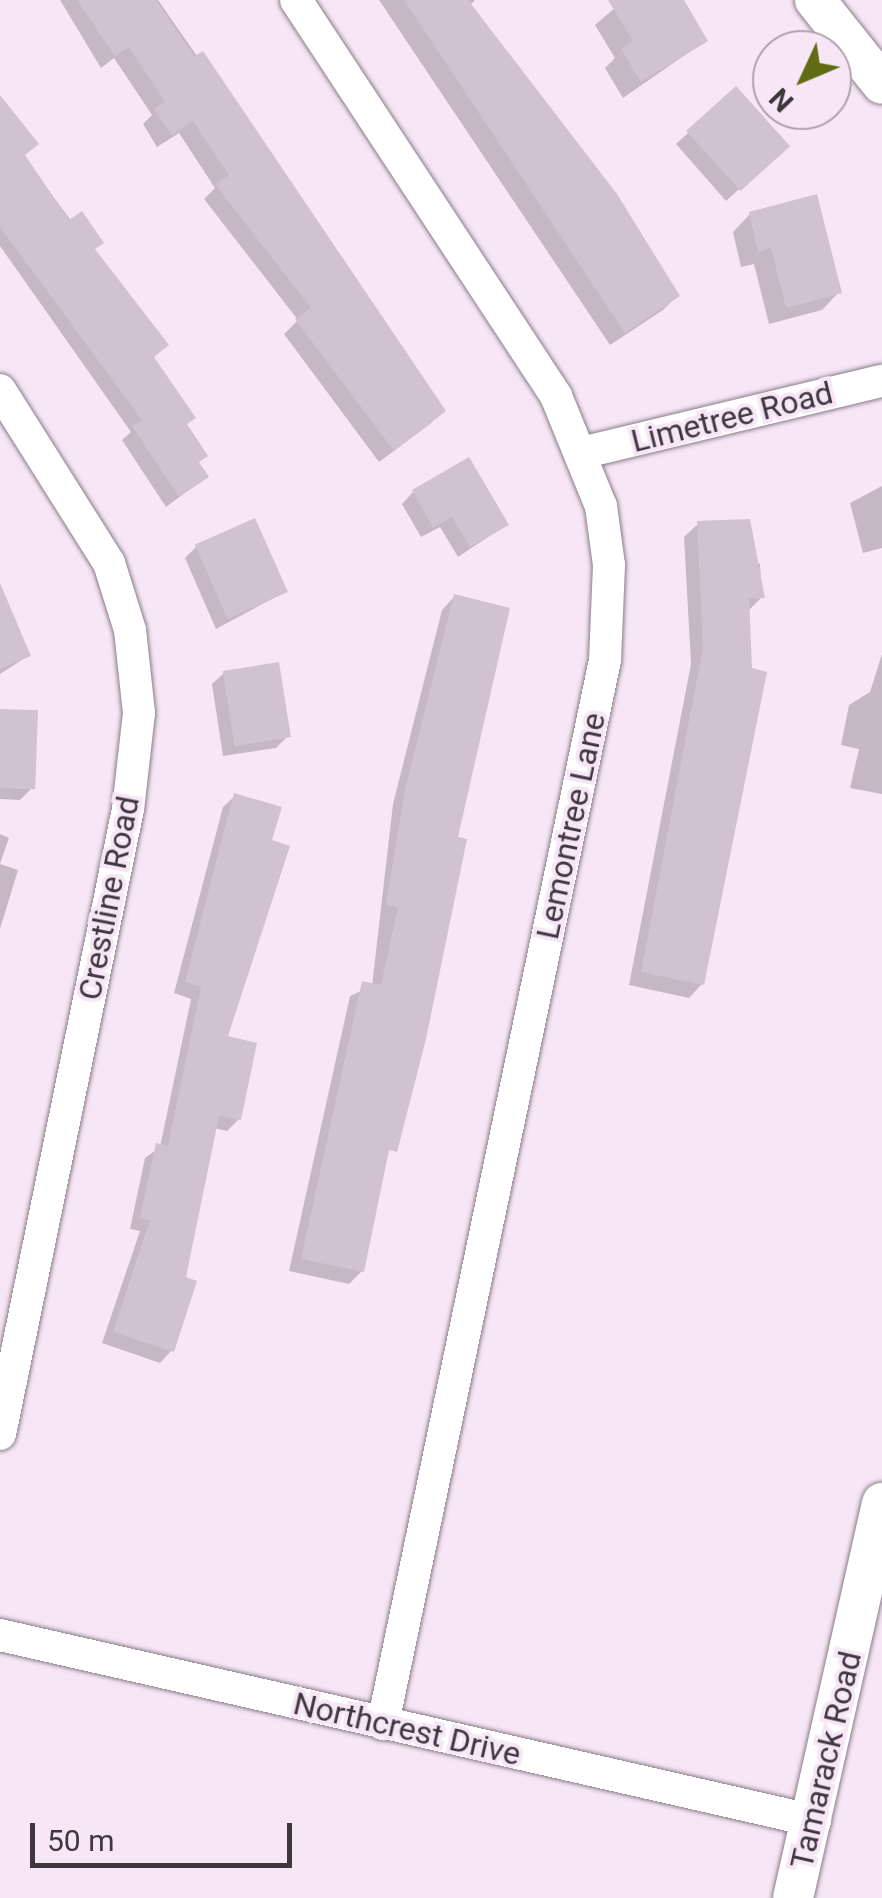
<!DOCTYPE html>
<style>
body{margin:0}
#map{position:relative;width:882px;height:1898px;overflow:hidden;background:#f7e7f6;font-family:Roboto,sans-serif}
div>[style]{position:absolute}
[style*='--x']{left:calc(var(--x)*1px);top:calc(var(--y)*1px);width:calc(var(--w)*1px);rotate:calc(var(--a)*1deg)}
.shadow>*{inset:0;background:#0003}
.building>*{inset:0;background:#d1c2d1;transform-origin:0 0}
.roads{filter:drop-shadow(0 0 2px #8a7c8a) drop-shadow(0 0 2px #8a7c8a)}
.minor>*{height:32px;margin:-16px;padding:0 16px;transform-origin:16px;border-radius:16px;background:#fff}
.tertiary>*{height:40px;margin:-20px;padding:0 20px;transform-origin:20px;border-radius:20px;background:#fff}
span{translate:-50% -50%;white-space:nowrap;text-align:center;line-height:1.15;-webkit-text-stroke:8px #f7e7f6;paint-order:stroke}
.street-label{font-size:32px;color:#3e383e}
.north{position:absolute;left:752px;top:30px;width:100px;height:100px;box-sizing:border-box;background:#f7e7f6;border:2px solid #ada1ac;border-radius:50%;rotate:226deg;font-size:28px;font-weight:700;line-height:40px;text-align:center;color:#3e383e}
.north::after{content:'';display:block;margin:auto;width:35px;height:45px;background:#616b11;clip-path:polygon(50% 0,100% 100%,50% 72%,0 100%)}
.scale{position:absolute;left:30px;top:1823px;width:262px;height:45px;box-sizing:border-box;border:5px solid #3e383e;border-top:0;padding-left:12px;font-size:30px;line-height:35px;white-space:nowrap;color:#3e383e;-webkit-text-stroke:8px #f7e7f6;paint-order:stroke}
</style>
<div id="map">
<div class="shadow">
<i style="clip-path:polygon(60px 0,158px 0,443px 410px,430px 424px,379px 462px,284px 334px,298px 320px,204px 199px,215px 188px,179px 133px,157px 147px,143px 124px,152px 115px,114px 58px,101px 68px)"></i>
<i style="clip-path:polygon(379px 0,475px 0,469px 6px,677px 296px,663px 310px,610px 345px)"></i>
<i style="clip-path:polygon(624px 0,681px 0,705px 41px,623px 98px,605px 68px,615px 58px,595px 25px)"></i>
<i style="clip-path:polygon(736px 89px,774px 157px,726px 201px,676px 144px)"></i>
<i style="clip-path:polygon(0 99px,23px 156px,93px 250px,206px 477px,166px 507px,122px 440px,131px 432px,0 246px)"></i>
<i style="clip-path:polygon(750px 214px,839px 292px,822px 310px,769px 324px,754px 264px,741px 267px,733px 232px)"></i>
<i style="clip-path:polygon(882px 486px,882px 548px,863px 553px,850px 503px)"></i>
<i style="clip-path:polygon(413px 492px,506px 525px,458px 557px,440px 527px,421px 537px,402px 504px)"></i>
<i style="clip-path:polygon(698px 524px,760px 564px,762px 597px,749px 610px,702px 984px,689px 998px,629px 985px,691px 664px,684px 537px)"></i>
<i style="clip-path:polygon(196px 547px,285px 592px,216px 629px,185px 558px)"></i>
<i style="clip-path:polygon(0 587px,28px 656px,0 674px)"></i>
<i style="clip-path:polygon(454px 597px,362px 1271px,349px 1284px,289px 1271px,350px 996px,372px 986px,393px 804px,442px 610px)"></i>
<i style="clip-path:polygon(882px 654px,882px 794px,850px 788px,859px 749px,841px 745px,849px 705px,870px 692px)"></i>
<i style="clip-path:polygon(224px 673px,288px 736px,276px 748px,223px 756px,212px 684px)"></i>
<i style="clip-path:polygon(0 711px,32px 788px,20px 800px,0 799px)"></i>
<i style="clip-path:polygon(235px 796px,224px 1038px,239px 1119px,227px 1131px,214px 1128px,171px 1351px,160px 1363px,102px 1343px,140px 1231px,130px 1229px,145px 1158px,160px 1147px,191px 999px,174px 993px,223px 807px)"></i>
<i style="clip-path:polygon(0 834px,9px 838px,0 864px,18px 870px,0 929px)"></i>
</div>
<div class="building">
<i style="clip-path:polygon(77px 0,156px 0,194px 56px,203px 51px,446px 411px,394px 451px,295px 319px,311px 308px,215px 184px,229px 175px,193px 121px,172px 135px,154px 109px,165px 102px,129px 47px,115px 56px)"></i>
<i style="clip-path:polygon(404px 0,468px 0,617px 194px,680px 296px,625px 333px)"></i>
<i style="clip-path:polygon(608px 0,684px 0,708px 41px,641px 82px,621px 49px,633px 41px)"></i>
<i style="left:736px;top:86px;width:81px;height:67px;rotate:48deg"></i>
<i style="clip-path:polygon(0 95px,39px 144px,25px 155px,69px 220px,82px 211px,104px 243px,95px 249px,169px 345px,154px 357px,196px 418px,187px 424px,208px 456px,199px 462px,209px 477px,179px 497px,132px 426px,142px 420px,0 227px)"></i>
<i style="clip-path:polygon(817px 194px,842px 293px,786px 308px,771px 248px,758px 252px,749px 212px)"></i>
<i style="clip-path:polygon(469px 457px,509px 525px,470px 547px,452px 517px,433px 528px,412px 490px)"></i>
<i style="left:255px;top:518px;width:81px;height:66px;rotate:66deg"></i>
<i style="clip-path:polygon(750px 519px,765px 598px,749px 598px,752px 668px,767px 672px,704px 985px,641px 972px,703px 648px,697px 521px)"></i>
<i style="clip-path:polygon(0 583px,31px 656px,0 669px)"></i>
<i style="clip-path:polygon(454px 594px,510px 608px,458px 837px,467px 839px,426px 1039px,397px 1152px,389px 1150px,364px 1272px,301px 1259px,362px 981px,381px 985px,398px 907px,386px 905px,405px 789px)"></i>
<i style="left:279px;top:662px;width:76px;height:57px;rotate:81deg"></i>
<i style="left:0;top:709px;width:38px;height:79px;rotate:2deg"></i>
<i style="clip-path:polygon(234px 793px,282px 807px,272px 840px,290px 846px,228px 1036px,257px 1043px,241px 1120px,219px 1116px,186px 1277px,197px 1281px,174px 1352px,113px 1332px,150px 1220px,140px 1218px,156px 1143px,168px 1146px,201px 987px,185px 982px)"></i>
</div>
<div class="roads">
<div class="minor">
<i style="--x:296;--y:0;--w:474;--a:56.7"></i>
<i style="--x:556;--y:396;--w:119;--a:67.8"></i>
<i style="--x:601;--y:506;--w:60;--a:82.3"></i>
<i style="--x:609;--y:565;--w:95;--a:92.4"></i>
<i style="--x:605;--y:660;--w:1087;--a:101.79"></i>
<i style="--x:0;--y:390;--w:204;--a:57.8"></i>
<i style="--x:109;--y:563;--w:70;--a:72.6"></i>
<i style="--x:130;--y:630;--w:83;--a:83.8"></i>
<i style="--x:139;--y:713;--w:97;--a:96.5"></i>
<i style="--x:128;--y:809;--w:638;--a:101.57"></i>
<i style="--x:581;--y:453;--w:309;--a:-13.5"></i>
<i style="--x:0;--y:1635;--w:836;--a:12.86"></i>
</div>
<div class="tertiary">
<i style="--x:815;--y:0;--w:107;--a:51.4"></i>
<i style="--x:793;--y:1898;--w:405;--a:-77.3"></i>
</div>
</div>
<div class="street-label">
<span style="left:732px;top:417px;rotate:-14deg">Limetree Road</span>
<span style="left:571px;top:826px;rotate:-78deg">Lemontree Lane</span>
<span style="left:109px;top:898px;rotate:-79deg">Crestline Road</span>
<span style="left:407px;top:1729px;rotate:13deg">Northcrest Drive</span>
<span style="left:826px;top:1760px;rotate:-77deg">Tamarack Road</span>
</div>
<div class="north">N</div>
<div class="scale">50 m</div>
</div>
